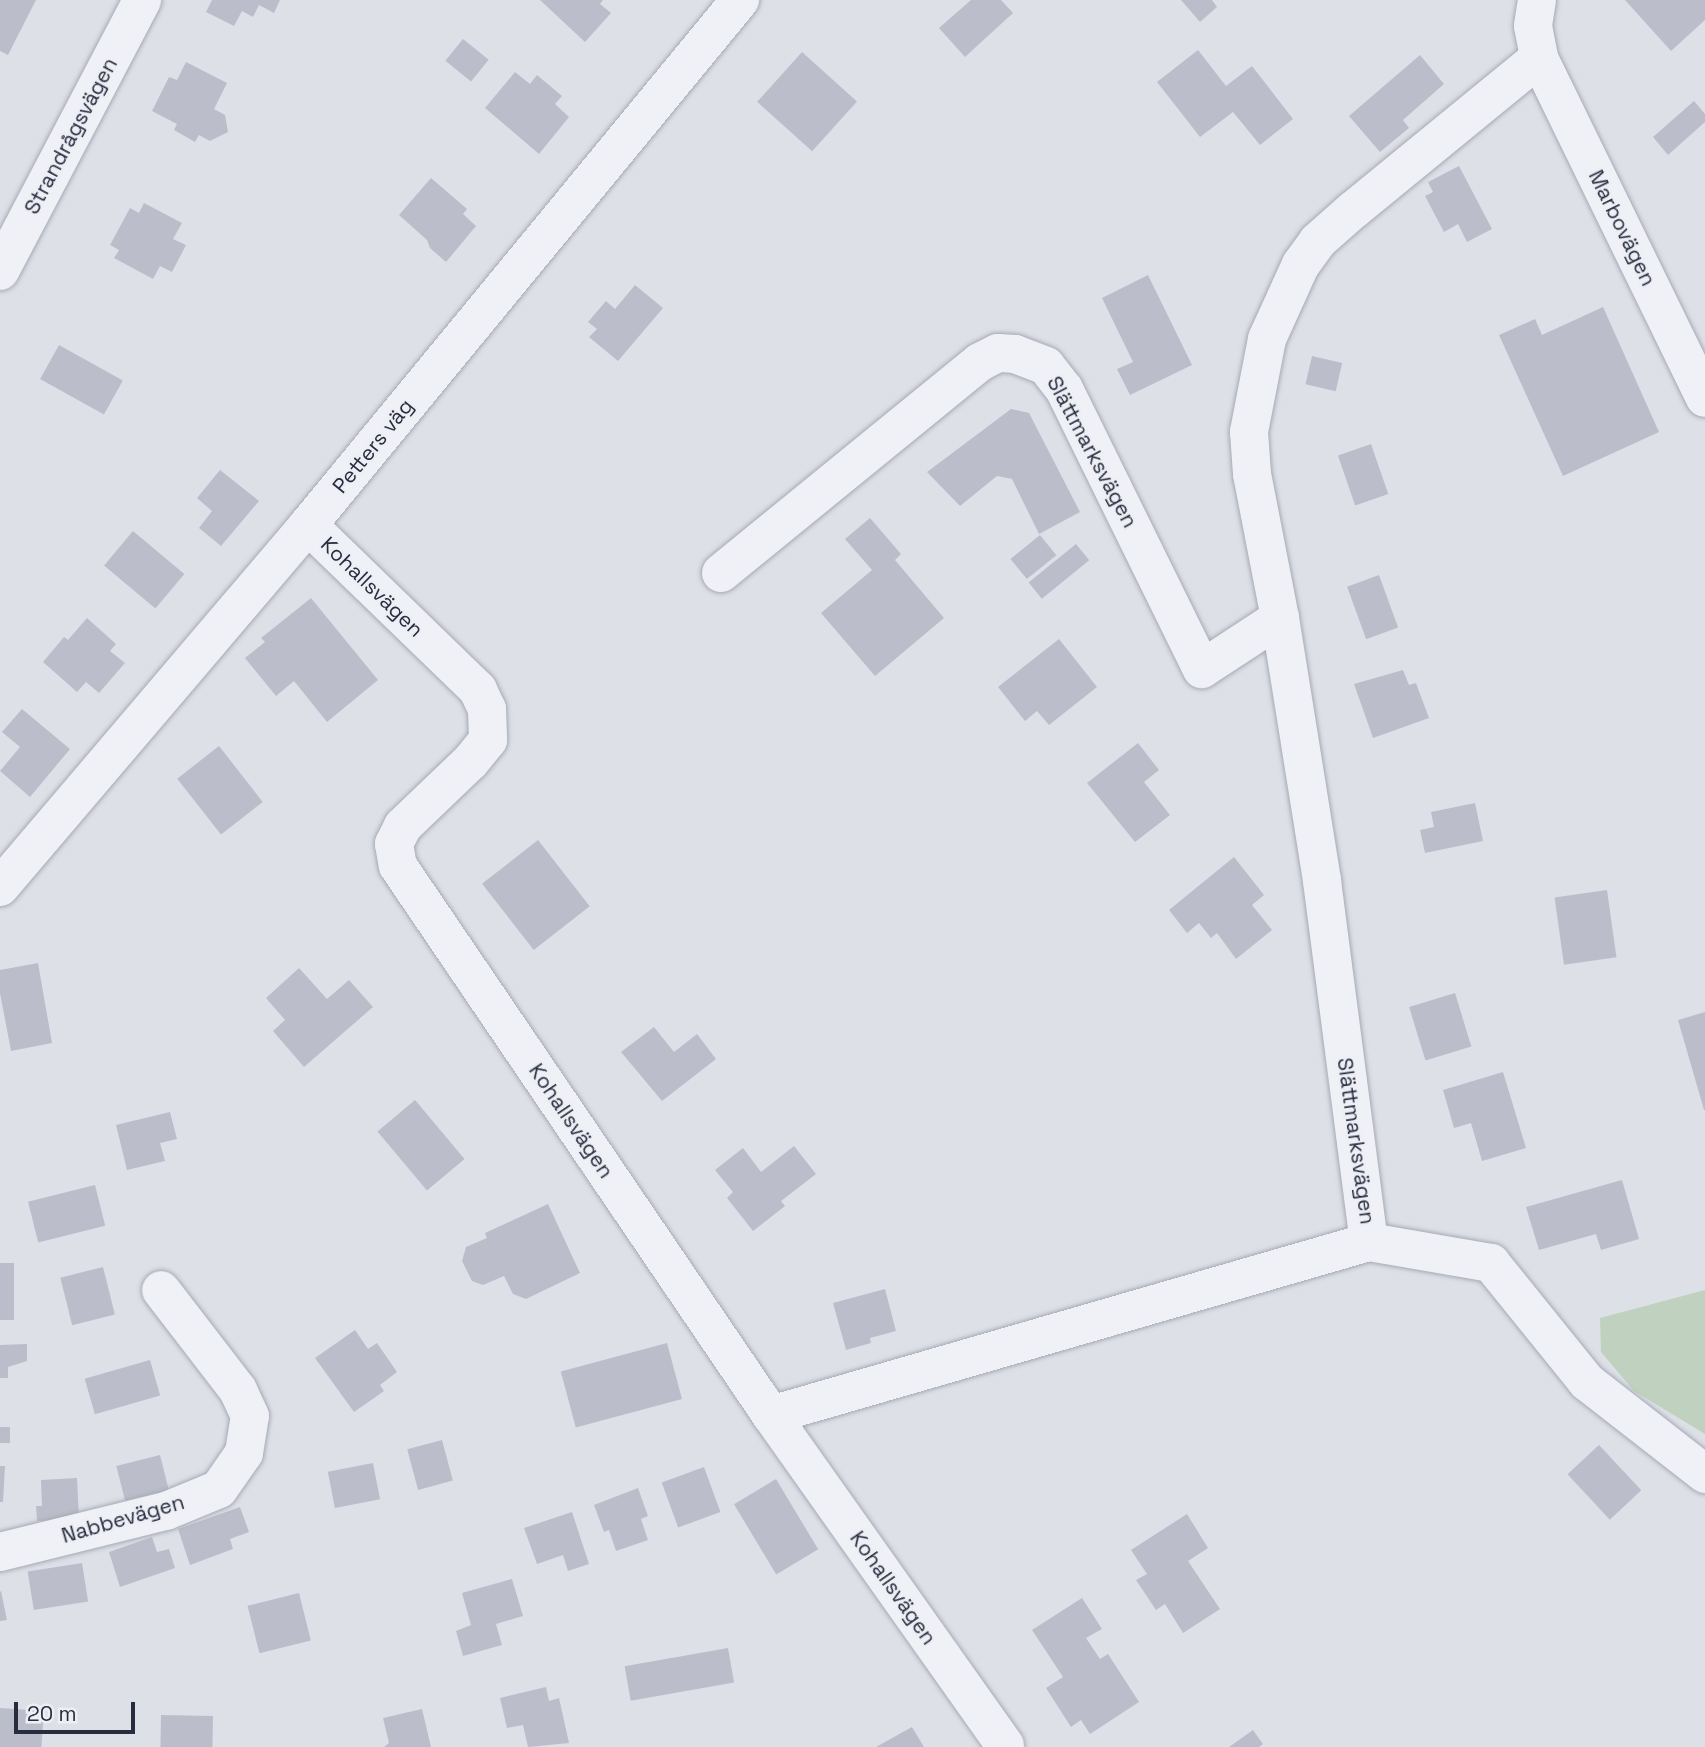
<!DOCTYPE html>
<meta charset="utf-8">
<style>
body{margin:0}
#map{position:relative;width:1705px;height:1747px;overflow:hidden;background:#dde0e7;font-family:"Space Grotesk",sans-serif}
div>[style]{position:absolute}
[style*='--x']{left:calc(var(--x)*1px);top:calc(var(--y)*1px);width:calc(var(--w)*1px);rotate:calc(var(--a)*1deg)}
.green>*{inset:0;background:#c0d1bf}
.building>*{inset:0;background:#bbbeca;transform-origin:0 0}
.roads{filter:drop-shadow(0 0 2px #a6aab4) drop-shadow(0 0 2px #a6aab4)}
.minor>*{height:38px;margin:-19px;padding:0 19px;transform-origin:19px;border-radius:19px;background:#f0f1f6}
span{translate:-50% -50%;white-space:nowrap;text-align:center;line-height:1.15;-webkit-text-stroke:5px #edeff5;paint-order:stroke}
.street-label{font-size:21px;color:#272c3e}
.scale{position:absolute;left:14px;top:1702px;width:121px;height:32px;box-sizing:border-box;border:4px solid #272c3e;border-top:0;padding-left:9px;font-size:21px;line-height:24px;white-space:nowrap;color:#272c3e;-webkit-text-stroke:5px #edeff5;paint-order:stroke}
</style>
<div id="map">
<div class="green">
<i style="clip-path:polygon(1705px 1290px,1705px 1434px,1634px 1391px,1601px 1352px,1600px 1318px)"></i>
</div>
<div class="building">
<i style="clip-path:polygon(0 0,36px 0,8px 55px,0 51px)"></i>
<i style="clip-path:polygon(212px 0,280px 0,274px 13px,259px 5px,253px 17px,242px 11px,234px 26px,206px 12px)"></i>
<i style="clip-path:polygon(540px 0,603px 0,600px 4px,611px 13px,585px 42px)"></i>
<i style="clip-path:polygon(971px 0,1001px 0,1013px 13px,965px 57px,939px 28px)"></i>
<i style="clip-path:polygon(1181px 0,1212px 0,1217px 7px,1200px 22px)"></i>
<i style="clip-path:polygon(1625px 0,1705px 0,1705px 20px,1671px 51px)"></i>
<i style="left:463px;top:39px;width:33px;height:28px;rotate:39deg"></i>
<i style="clip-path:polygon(1198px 50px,1226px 86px,1252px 66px,1293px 119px,1260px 145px,1233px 112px,1200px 137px,1157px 82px)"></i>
<i style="left:802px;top:52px;width:74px;height:67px;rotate:42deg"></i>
<i style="clip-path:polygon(1420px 55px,1444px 84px,1403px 120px,1409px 128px,1380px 152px,1349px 116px)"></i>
<i style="clip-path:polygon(186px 62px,227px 83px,214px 109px,225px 115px,228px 132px,210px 141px,199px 135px,195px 142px,174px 130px,177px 124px,152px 111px,169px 77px,177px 80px)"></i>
<i style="clip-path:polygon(515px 72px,530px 84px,537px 75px,562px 96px,555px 104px,569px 117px,539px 154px,485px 108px)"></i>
<i style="clip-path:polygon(1694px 101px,1705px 114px,1705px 122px,1668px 155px,1653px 137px)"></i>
<i style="clip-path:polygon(1459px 166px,1492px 229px,1467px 242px,1458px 224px,1444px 232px,1425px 196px,1433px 192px,1428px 182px)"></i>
<i style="clip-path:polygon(431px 178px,467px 209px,463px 214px,476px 226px,446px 262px,430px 248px,427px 240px,399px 215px)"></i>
<i style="clip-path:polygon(144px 203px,182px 223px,173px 239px,186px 245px,172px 272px,160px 266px,153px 279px,114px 258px,119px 250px,110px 245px,130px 208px,139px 213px)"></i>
<i style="clip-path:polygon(1148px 275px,1192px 365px,1130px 395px,1117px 369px,1133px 362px,1102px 298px)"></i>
<i style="clip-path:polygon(635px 285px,663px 308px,618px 361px,589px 337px,597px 329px,588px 322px,606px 301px,615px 309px)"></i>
<i style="clip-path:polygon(1603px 307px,1659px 432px,1563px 476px,1499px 335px,1535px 319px,1542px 335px)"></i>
<i style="left:59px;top:345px;width:73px;height:39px;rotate:29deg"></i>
<i style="left:1312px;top:356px;width:31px;height:29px;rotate:13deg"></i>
<i style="clip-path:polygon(1011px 409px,1029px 413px,1080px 512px,1039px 534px,1012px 479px,997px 476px,960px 506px,927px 472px)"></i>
<i style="left:1371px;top:444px;width:53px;height:35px;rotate:71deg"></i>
<i style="clip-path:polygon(220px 470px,259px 501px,221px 546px,199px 528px,212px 511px,197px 498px)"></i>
<i style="clip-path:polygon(870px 518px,901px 554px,895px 560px,944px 618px,875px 676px,821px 613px,872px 570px,845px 539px)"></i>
<i style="left:133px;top:531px;width:67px;height:45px;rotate:40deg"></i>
<i style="left:1040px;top:535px;width:26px;height:38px;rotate:51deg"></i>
<i style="left:1076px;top:544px;width:21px;height:61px;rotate:51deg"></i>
<i style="left:1379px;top:575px;width:56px;height:34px;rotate:70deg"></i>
<i style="clip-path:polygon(311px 598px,378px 680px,327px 722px,294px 681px,276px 696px,245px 658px,265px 642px,261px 638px)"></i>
<i style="clip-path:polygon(87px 618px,116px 644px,110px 651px,125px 663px,99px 693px,86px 682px,77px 692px,43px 662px,64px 637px,68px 640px)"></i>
<i style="clip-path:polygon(1059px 639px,1097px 687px,1049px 725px,1037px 711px,1025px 721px,998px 687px)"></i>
<i style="clip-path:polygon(1403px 670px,1409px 685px,1416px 683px,1429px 718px,1373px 738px,1354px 684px)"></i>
<i style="clip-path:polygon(22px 709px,70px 749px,30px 797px,0 771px,20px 747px,2px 732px)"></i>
<i style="clip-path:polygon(1138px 743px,1159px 770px,1144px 782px,1170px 815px,1135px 842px,1087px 783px)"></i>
<i style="left:219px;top:746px;width:71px;height:53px;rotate:52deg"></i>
<i style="clip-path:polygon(1475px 803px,1483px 841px,1425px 853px,1420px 830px,1434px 827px,1431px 812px)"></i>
<i style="left:538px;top:840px;width:84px;height:71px;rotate:52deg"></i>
<i style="clip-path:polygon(1234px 857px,1264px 895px,1252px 905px,1272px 930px,1236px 959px,1217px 933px,1211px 938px,1199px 923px,1187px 933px,1169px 910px)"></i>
<i style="left:1607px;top:890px;width:68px;height:53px;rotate:82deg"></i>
<i style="clip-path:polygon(38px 963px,52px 1043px,11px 1051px,0 993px,0 970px)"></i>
<i style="clip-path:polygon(299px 968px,327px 999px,349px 980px,373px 1007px,304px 1067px,273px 1031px,285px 1020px,266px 998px)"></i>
<i style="left:1455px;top:993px;width:56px;height:48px;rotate:73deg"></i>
<i style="clip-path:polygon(1705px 1012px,1705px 1110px,1704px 1110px,1678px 1020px)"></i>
<i style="clip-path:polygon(654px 1027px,674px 1052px,697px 1034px,716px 1059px,662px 1101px,621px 1052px)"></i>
<i style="clip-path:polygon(1503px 1072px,1526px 1148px,1482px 1161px,1471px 1123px,1454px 1128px,1443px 1090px)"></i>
<i style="left:415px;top:1100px;width:77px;height:49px;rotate:50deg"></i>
<i style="clip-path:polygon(170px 1112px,177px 1139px,160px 1143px,165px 1161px,127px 1170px,116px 1125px)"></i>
<i style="clip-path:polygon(794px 1146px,816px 1174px,781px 1201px,785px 1206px,753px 1231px,727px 1198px,733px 1192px,715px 1170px,743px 1148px,761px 1172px)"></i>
<i style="clip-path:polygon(1622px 1180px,1639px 1239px,1601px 1250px,1596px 1234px,1539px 1250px,1526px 1207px)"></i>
<i style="left:95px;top:1185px;width:42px;height:69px;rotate:76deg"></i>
<i style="clip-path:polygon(548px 1204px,580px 1273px,526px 1299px,513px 1294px,504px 1276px,483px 1285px,472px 1281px,462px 1261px,466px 1247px,487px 1238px,485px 1233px)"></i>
<i style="left:0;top:1263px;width:14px;height:57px"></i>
<i style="left:103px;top:1267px;width:49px;height:44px;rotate:76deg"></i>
<i style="clip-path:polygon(885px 1289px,896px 1331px,870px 1338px,871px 1343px,846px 1350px,833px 1303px)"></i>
<i style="clip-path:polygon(355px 1330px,368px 1349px,377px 1343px,397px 1372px,380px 1385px,384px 1391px,354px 1412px,315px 1358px)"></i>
<i style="left:667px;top:1343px;width:58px;height:110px;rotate:75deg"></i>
<i style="clip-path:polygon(27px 1344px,27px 1361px,8px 1367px,8px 1378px,0 1378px,0 1345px)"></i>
<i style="left:150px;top:1360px;width:37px;height:68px;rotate:74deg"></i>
<i style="left:0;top:1427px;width:10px;height:16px"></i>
<i style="left:442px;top:1440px;width:42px;height:36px;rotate:75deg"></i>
<i style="left:1599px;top:1445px;width:62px;height:43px;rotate:47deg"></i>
<i style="left:160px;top:1455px;width:36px;height:45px;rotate:76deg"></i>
<i style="left:373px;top:1463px;width:37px;height:46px;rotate:79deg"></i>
<i style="clip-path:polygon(0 1466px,5px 1466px,3px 1502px,0 1502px)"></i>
<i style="left:704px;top:1467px;width:48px;height:45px;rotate:70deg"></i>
<i style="clip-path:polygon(77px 1478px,79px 1519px,37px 1521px,36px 1506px,42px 1506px,41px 1480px)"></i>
<i style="left:776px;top:1479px;width:82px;height:49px;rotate:59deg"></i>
<i style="clip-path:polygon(638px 1488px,648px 1516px,641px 1519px,648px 1540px,616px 1551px,609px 1530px,604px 1532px,594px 1505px)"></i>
<i style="clip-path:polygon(240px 1507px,249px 1532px,230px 1539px,233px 1549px,190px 1565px,178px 1529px)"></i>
<i style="clip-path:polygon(572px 1512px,589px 1564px,568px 1571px,563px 1555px,537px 1564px,524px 1528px)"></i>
<i style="clip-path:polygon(1187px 1514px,1208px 1548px,1188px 1561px,1220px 1609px,1183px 1633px,1165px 1604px,1156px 1610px,1136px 1580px,1147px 1574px,1131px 1550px)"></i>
<i style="clip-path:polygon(152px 1537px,157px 1552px,169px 1549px,175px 1568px,120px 1587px,109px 1552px)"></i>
<i style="left:82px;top:1563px;width:39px;height:55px;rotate:81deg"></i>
<i style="clip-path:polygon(512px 1579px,523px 1616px,496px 1624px,502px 1645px,463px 1656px,456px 1631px,471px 1625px,462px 1593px)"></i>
<i style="clip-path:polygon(1px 1591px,7px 1620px,0 1621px,0 1592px)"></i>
<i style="left:299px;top:1593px;width:49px;height:53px;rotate:76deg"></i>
<i style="clip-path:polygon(1082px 1598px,1102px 1629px,1086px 1638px,1100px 1659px,1108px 1654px,1139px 1702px,1090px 1734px,1081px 1720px,1071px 1727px,1046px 1688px,1063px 1677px,1032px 1630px)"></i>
<i style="left:728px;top:1648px;width:35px;height:105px;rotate:80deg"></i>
<i style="clip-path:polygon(546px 1687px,549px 1701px,559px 1698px,569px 1743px,528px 1747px,523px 1725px,507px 1728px,500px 1698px)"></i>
<i style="left:0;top:1708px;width:44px;height:39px;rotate:4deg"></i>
<i style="clip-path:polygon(422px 1709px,431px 1747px,384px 1747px,389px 1743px,383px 1718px)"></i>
<i style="left:161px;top:1715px;width:52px;height:32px;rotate:1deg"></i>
<i style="clip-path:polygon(912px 1727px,924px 1747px,876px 1747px)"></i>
<i style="clip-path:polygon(1253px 1730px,1263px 1744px,1259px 1747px,1229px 1747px)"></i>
</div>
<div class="roads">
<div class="minor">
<i style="--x:1537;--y:0;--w:26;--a:99"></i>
<i style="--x:1533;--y:26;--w:33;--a:79"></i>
<i style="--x:1539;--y:58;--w:378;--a:64"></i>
<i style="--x:1539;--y:58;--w:240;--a:140.7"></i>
<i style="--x:1353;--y:210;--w:47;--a:138.5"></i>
<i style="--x:1318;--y:241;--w:29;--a:126"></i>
<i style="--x:1301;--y:264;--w:82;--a:114.4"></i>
<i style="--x:1267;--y:339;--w:95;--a:101"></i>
<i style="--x:1249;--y:432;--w:42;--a:85.9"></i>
<i style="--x:1252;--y:474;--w:147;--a:79"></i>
<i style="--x:1280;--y:618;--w:266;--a:80.9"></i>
<i style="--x:1322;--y:881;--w:364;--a:82.6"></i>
<i style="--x:1369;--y:1242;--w:124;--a:9.8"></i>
<i style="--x:1491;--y:1263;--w:153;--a:51.1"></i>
<i style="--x:1587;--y:1382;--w:150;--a:37.9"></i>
<i style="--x:0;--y:271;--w:306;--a:-62.3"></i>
<i style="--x:308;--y:525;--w:237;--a:44.1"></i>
<i style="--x:478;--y:690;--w:21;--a:65"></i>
<i style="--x:487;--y:709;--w:31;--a:88"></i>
<i style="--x:488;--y:740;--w:28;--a:129"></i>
<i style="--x:470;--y:762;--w:93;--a:136.3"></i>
<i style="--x:403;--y:826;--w:20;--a:117"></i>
<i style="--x:394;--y:844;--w:22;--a:80"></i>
<i style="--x:398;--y:866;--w:664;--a:55.81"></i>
<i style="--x:771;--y:1415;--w:405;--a:54.7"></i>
<i style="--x:721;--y:573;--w:334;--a:-39.2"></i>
<i style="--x:980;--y:362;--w:20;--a:-27"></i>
<i style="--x:998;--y:353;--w:17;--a:3"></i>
<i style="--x:1015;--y:354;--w:33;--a:21"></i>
<i style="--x:1046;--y:366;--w:29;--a:52"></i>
<i style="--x:1064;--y:389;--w:312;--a:63.8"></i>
<i style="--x:1202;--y:669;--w:93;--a:-33.2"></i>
<i style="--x:0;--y:887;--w:475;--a:-49.6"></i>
<i style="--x:308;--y:525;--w:680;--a:-50.55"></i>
<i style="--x:771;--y:1415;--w:623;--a:-16.14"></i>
<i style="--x:0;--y:1552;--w:171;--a:-13.9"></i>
<i style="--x:166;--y:1511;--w:57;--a:-22.5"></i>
<i style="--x:219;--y:1489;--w:44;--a:-55.2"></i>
<i style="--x:244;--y:1453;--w:37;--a:-81"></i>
<i style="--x:250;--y:1416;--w:29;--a:-115"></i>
<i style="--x:238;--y:1390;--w:126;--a:-127.6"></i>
</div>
</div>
<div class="street-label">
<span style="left:71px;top:136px;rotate:-62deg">Strandrågsvägen</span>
<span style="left:1622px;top:228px;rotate:64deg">Marbovägen</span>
<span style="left:373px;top:446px;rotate:-51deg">Petters väg</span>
<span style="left:1092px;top:452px;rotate:62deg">Slättmarksvägen</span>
<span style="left:372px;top:587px;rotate:44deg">Kohallsvägen</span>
<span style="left:571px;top:1121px;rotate:56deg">Kohallsvägen</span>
<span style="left:1356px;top:1141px;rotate:82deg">Slättmarksvägen</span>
<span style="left:123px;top:1519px;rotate:-16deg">Nabbevägen</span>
<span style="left:893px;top:1588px;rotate:55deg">Kohallsvägen</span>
</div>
<div class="scale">20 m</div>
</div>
